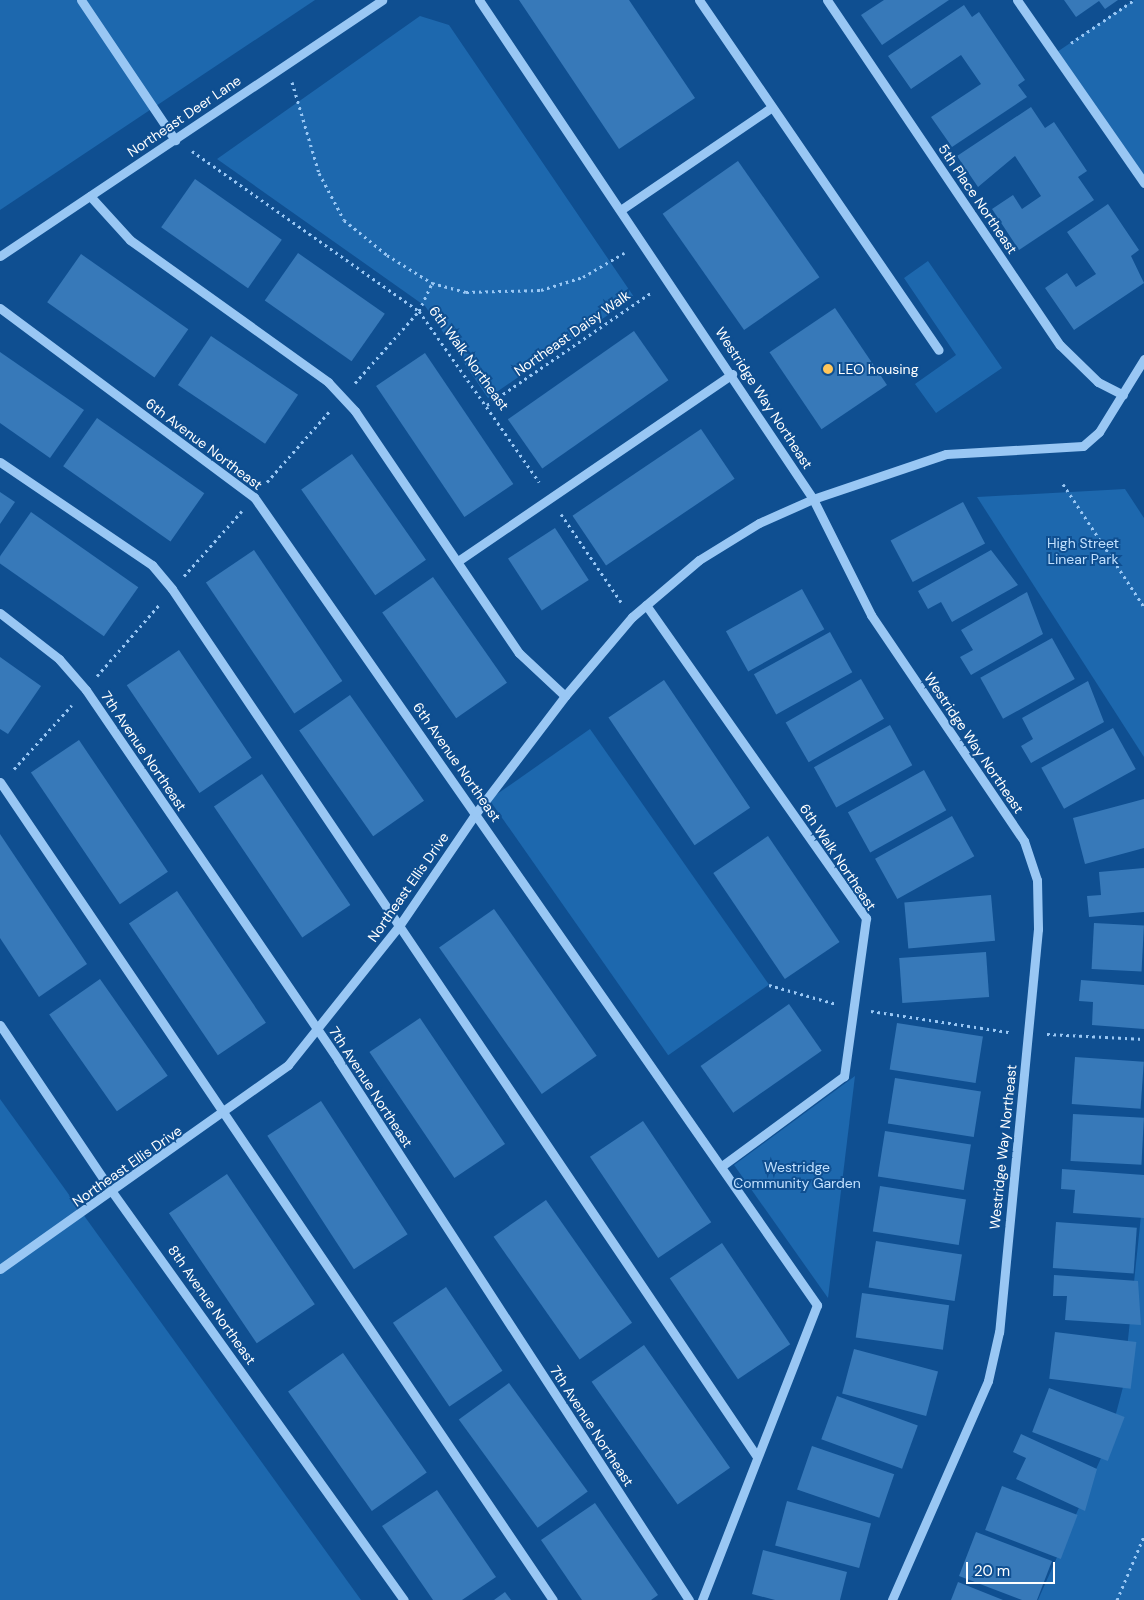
<!DOCTYPE html>
<style>
body{margin:0}
#map{position:relative;width:1144px;height:1600px;overflow:hidden;background:#0f4f91;font-family:"DM Sans",sans-serif}
div>[style]{position:absolute}
[style*='--x']{left:calc(var(--x)*1px);top:calc(var(--y)*1px);width:calc(var(--w)*1px);rotate:calc(var(--a)*1deg)}
.green>*{inset:0;background:#1d68ae;transform-origin:0 0}
.building>*{inset:0;background:#3779b9;transform-origin:0 0}
.path>*{height:3px;margin-top:-1.5px;transform-origin:0;background:repeating-linear-gradient(90deg,#99c7f4 0 2.5px,transparent 0 6.5px)}
.minor>*{height:9px;margin:-4.5px;padding:0 4.5px;transform-origin:4.5px;border-radius:4.5px;background:#99c7f4}
.dots>*{width:14px;height:14px;translate:-50% -50%;box-sizing:border-box;border:2px solid #0f4f91;border-radius:50%}
span{translate:-50% -50%;white-space:nowrap;text-align:center;line-height:1.15;-webkit-text-stroke:4px #0f4f91;paint-order:stroke}
.street-label{font-size:14px;color:#fff}
.poi-label{font-size:14px;color:#fff}
.left{translate:0 -50%;text-align:left}
.park-label{font-size:14px;color:#c1e0fe}
.scale{position:absolute;left:966px;top:1562px;width:89px;height:22px;box-sizing:border-box;border:2px solid #fff;border-top:0;padding-left:6px;font-size:15px;line-height:18px;white-space:nowrap;color:#fff;-webkit-text-stroke:4px #0f4f91;paint-order:stroke}
</style>
<div id="map">
<div class="green">
<i style="clip-path:polygon(0 0,315px 0,0 210px)"></i>
<i style="clip-path:polygon(1134px 0,1144px 0,1144px 183px,1054px 54px)"></i>
<i style="clip-path:polygon(420px 16px,449px 25px,634px 297px,488px 398px,425px 306px,217px 159px)"></i>
<i style="clip-path:polygon(928px 261px,1002px 368px,936px 413px,915px 384px,956px 355px,904px 278px)"></i>
<i style="clip-path:polygon(1125px 489px,1144px 518px,1144px 757px,977px 497px)"></i>
<i style="left:590px;top:729px;width:312px;height:123px;rotate:55deg"></i>
<i style="clip-path:polygon(855px 1076px,828px 1298px,734px 1165px)"></i>
<i style="clip-path:polygon(0 1099px,361px 1600px,0 1600px)"></i>
<i style="clip-path:polygon(1144px 1187px,1144px 1600px,1038px 1600px,1109px 1440px,1123px 1387px)"></i>
</div>
<div class="building">
<i style="clip-path:polygon(519px 0,629px 0,695px 98px,619px 149px)"></i>
<i style="clip-path:polygon(884px 0,949px 0,882px 45px,861px 15px)"></i>
<i style="clip-path:polygon(1064px 0,1118px 0,1105px 9px,1099px 1px,1076px 17px)"></i>
<i style="clip-path:polygon(964px 5px,972px 17px,979px 12px,1025px 80px,1018px 85px,1027px 97px,952px 147px,931px 117px,981px 84px,961px 55px,911px 89px,888px 56px)"></i>
<i style="clip-path:polygon(1031px 107px,1045px 128px,1054px 122px,1087px 171px,1078px 177px,1094px 200px,1019px 250px,992px 209px,1013px 195px,1022px 209px,1041px 196px,1015px 156px,978px 187px,957px 156px)"></i>
<i style="left:738px;top:161px;width:142px;height:92px;rotate:55deg"></i>
<i style="left:195px;top:179px;width:106px;height:59px;rotate:35deg"></i>
<i style="clip-path:polygon(1108px 204px,1139px 250px,1131px 256px,1144px 283px,1074px 330px,1045px 288px,1067px 273px,1076px 287px,1096px 274px,1067px 232px)"></i>
<i style="left:298px;top:253px;width:106px;height:58px;rotate:35deg"></i>
<i style="left:81px;top:254px;width:131px;height:59px;rotate:35deg"></i>
<i style="left:835px;top:308px;width:93px;height:79px;rotate:56deg"></i>
<i style="left:634px;top:331px;width:60px;height:154px;rotate:55deg"></i>
<i style="left:211px;top:336px;width:105px;height:59px;rotate:34deg"></i>
<i style="clip-path:polygon(0 352px,84px 410px,50px 458px,0 423px)"></i>
<i style="left:425px;top:353px;width:158px;height:59px;rotate:56deg"></i>
<i style="left:97px;top:418px;width:131px;height:59px;rotate:35deg"></i>
<i style="left:701px;top:429px;width:60px;height:155px;rotate:56deg"></i>
<i style="left:352px;top:454px;width:129px;height:62px;rotate:55deg"></i>
<i style="clip-path:polygon(0 492px,15px 502px,0 524px)"></i>
<i style="left:963px;top:502px;width:47px;height:82px;rotate:62deg"></i>
<i style="left:31px;top:512px;width:131px;height:60px;rotate:35deg"></i>
<i style="left:555px;top:528px;width:62px;height:56px;rotate:57deg"></i>
<i style="left:254px;top:550px;width:158px;height:58px;rotate:56deg"></i>
<i style="clip-path:polygon(991px 550px,1018px 585px,952px 622px,941px 602px,928px 609px,918px 591px)"></i>
<i style="left:433px;top:577px;width:129px;height:62px;rotate:55deg"></i>
<i style="left:802px;top:589px;width:46px;height:87px;rotate:61deg"></i>
<i style="clip-path:polygon(1027px 592px,1043px 634px,971px 675px,960px 657px,973px 650px,961px 630px)"></i>
<i style="left:830px;top:632px;width:46px;height:87px;rotate:61deg"></i>
<i style="left:1052px;top:638px;width:47px;height:82px;rotate:61deg"></i>
<i style="left:179px;top:650px;width:130px;height:63px;rotate:56deg"></i>
<i style="clip-path:polygon(0 657px,41px 686px,8px 734px,0 729px)"></i>
<i style="left:861px;top:679px;width:46px;height:87px;rotate:60deg"></i>
<i style="left:664px;top:680px;width:154px;height:67px;rotate:56deg"></i>
<i style="clip-path:polygon(1088px 681px,1104px 722px,1031px 763px,1021px 746px,1033px 739px,1022px 718px)"></i>
<i style="left:350px;top:695px;width:129px;height:62px;rotate:55deg"></i>
<i style="left:890px;top:725px;width:46px;height:87px;rotate:61deg"></i>
<i style="left:1113px;top:728px;width:47px;height:82px;rotate:61deg"></i>
<i style="left:79px;top:740px;width:159px;height:58px;rotate:56deg"></i>
<i style="left:924px;top:770px;width:46px;height:87px;rotate:61deg"></i>
<i style="left:262px;top:774px;width:158px;height:58px;rotate:56deg"></i>
<i style="clip-path:polygon(1144px 799px,1144px 848px,1085px 864px,1073px 818px)"></i>
<i style="left:952px;top:816px;width:46px;height:88px;rotate:61deg"></i>
<i style="clip-path:polygon(0 834px,87px 964px,39px 997px,0 938px)"></i>
<i style="left:768px;top:836px;width:128px;height:66px;rotate:56deg"></i>
<i style="clip-path:polygon(1144px 868px,1144px 912px,1089px 917px,1087px 896px,1101px 895px,1099px 872px)"></i>
<i style="left:177px;top:891px;width:159px;height:58px;rotate:56deg"></i>
<i style="left:991px;top:895px;width:46px;height:87px;rotate:85deg"></i>
<i style="left:494px;top:909px;width:179px;height:67px;rotate:55deg"></i>
<i style="left:1094px;top:923px;width:50px;height:46px;rotate:3deg"></i>
<i style="left:986px;top:952px;width:45px;height:87px;rotate:86deg"></i>
<i style="left:100px;top:979px;width:118px;height:62px;rotate:55deg"></i>
<i style="clip-path:polygon(1081px 980px,1144px 985px,1144px 1029px,1092px 1025px,1093px 1002px,1079px 1001px)"></i>
<i style="left:789px;top:1004px;width:57px;height:108px;rotate:55deg"></i>
<i style="left:420px;top:1018px;width:152px;height:61px;rotate:56deg"></i>
<i style="left:897px;top:1023px;width:87px;height:47px;rotate:9deg"></i>
<i style="left:1075px;top:1057px;width:69px;height:47px;rotate:4deg"></i>
<i style="left:895px;top:1078px;width:87px;height:46px;rotate:9deg"></i>
<i style="left:321px;top:1101px;width:159px;height:64px;rotate:57deg"></i>
<i style="left:1073px;top:1114px;width:71px;height:47px;rotate:3deg"></i>
<i style="left:643px;top:1121px;width:122px;height:64px;rotate:56deg"></i>
<i style="left:885px;top:1131px;width:87px;height:46px;rotate:9deg"></i>
<i style="clip-path:polygon(1062px 1169px,1144px 1175px,1144px 1218px,1073px 1213px,1075px 1190px,1061px 1189px)"></i>
<i style="left:227px;top:1174px;width:157px;height:70px;rotate:56deg"></i>
<i style="left:880px;top:1186px;width:87px;height:46px;rotate:9deg"></i>
<i style="left:546px;top:1200px;width:150px;height:64px;rotate:55deg"></i>
<i style="left:1056px;top:1222px;width:81px;height:46px;rotate:4deg"></i>
<i style="left:876px;top:1241px;width:87px;height:47px;rotate:9deg"></i>
<i style="left:722px;top:1243px;width:122px;height:63px;rotate:56deg"></i>
<i style="clip-path:polygon(1054px 1275px,1138px 1281px,1141px 1325px,1065px 1320px,1067px 1296px,1053px 1296px)"></i>
<i style="left:446px;top:1287px;width:101px;height:64px;rotate:56deg"></i>
<i style="left:862px;top:1293px;width:88px;height:45px;rotate:8deg"></i>
<i style="left:1055px;top:1332px;width:82px;height:47px;rotate:7deg"></i>
<i style="left:644px;top:1345px;width:150px;height:64px;rotate:55deg"></i>
<i style="left:854px;top:1349px;width:87px;height:46px;rotate:15deg"></i>
<i style="left:343px;top:1353px;width:146px;height:67px;rotate:55deg"></i>
<i style="left:509px;top:1383px;width:134px;height:62px;rotate:54deg"></i>
<i style="left:1049px;top:1388px;width:81px;height:47px;rotate:21deg"></i>
<i style="left:837px;top:1396px;width:86px;height:46px;rotate:20deg"></i>
<i style="clip-path:polygon(1021px 1434px,1097px 1469px,1085px 1511px,1016px 1479px,1026px 1458px,1013px 1452px)"></i>
<i style="left:812px;top:1446px;width:87px;height:46px;rotate:19deg"></i>
<i style="left:1002px;top:1486px;width:81px;height:47px;rotate:21deg"></i>
<i style="clip-path:polygon(437px 1490px,496px 1577px,462px 1600px,433px 1600px,382px 1526px)"></i>
<i style="left:787px;top:1501px;width:87px;height:46px;rotate:15deg"></i>
<i style="clip-path:polygon(595px 1503px,658px 1595px,651px 1600px,582px 1600px,541px 1540px)"></i>
<i style="clip-path:polygon(976px 1532px,1052px 1561px,1037px 1600px,1022px 1600px,959px 1576px)"></i>
<i style="clip-path:polygon(763px 1550px,847px 1572px,840px 1600px,775px 1600px,752px 1594px)"></i>
<i style="clip-path:polygon(958px 1582px,1003px 1600px,951px 1600px)"></i>
<i style="clip-path:polygon(505px 1592px,511px 1600px,494px 1600px)"></i>
</div>
<div class="path">
<i style="--x:1071;--y:43;--w:76;--a:-34.3"></i>
<i style="--x:292;--y:82;--w:95;--a:73.5"></i>
<i style="--x:319;--y:173;--w:53;--a:62"></i>
<i style="--x:344;--y:220;--w:55;--a:39.1"></i>
<i style="--x:387;--y:255;--w:53;--a:31.9"></i>
<i style="--x:432;--y:283;--w:35;--a:15"></i>
<i style="--x:466;--y:292;--w:75;--a:-1.5"></i>
<i style="--x:541;--y:290;--w:44;--a:-17.2"></i>
<i style="--x:583;--y:277;--w:48;--a:-30.3"></i>
<i style="--x:192;--y:151;--w:278;--a:35.2"></i>
<i style="--x:419;--y:311;--w:209;--a:54.9"></i>
<i style="--x:355;--y:383;--w:96;--a:-48.4"></i>
<i style="--x:419;--y:311;--w:31;--a:-65"></i>
<i style="--x:487;--y:405;--w:200;--a:-34.4"></i>
<i style="--x:267;--y:482;--w:94;--a:-48.5"></i>
<i style="--x:1063;--y:484;--w:147;--a:56.6"></i>
<i style="--x:561;--y:514;--w:107;--a:55.7"></i>
<i style="--x:184;--y:576;--w:87;--a:-48.3"></i>
<i style="--x:97;--y:676;--w:94;--a:-48.9"></i>
<i style="--x:14;--y:769;--w:86;--a:-47.8"></i>
<i style="--x:769;--y:985;--w:70;--a:15.8"></i>
<i style="--x:871;--y:1011;--w:140;--a:8.7"></i>
<i style="--x:1047;--y:1034;--w:97;--a:3"></i>
<i style="--x:1117;--y:1600;--w:69;--a:-67.1"></i>
</div>
<div class="minor">
<i style="--x:81;--y:0;--w:169;--a:56.1"></i>
<i style="--x:479;--y:0;--w:600;--a:56.2"></i>
<i style="--x:813;--y:499;--w:130;--a:63.4"></i>
<i style="--x:871;--y:615;--w:273;--a:55.9"></i>
<i style="--x:1024;--y:841;--w:41;--a:71.6"></i>
<i style="--x:1037;--y:880;--w:49;--a:88.8"></i>
<i style="--x:1038;--y:929;--w:405;--a:95.5"></i>
<i style="--x:999;--y:1332;--w:50;--a:102.7"></i>
<i style="--x:988;--y:1381;--w:239;--a:113.7"></i>
<i style="--x:699;--y:0;--w:424;--a:55.6"></i>
<i style="--x:827;--y:0;--w:416;--a:56"></i>
<i style="--x:1060;--y:345;--w:53;--a:44.2"></i>
<i style="--x:1098;--y:382;--w:28;--a:27"></i>
<i style="--x:1017;--y:0;--w:223;--a:55.2"></i>
<i style="--x:90;--y:196;--w:59;--a:47.7"></i>
<i style="--x:130;--y:240;--w:244;--a:35.6"></i>
<i style="--x:328;--y:382;--w:40;--a:47"></i>
<i style="--x:355;--y:411;--w:292;--a:55.9"></i>
<i style="--x:519;--y:653;--w:63;--a:43.1"></i>
<i style="--x:622;--y:209;--w:181;--a:-34.2"></i>
<i style="--x:0;--y:256;--w:460;--a:-33.8"></i>
<i style="--x:0;--y:308;--w:317;--a:36.7"></i>
<i style="--x:254;--y:497;--w:985;--a:55.13"></i>
<i style="--x:817;--y:1305;--w:317;--a:111.3"></i>
<i style="--x:0;--y:462;--w:184;--a:34.1"></i>
<i style="--x:152;--y:565;--w:31;--a:50"></i>
<i style="--x:172;--y:589;--w:1045;--a:56.01"></i>
<i style="--x:458;--y:561;--w:332;--a:-34.3"></i>
<i style="--x:646;--y:605;--w:383;--a:54.9"></i>
<i style="--x:866;--y:918;--w:160;--a:97.9"></i>
<i style="--x:844;--y:1076;--w:152;--a:143.6"></i>
<i style="--x:0;--y:613;--w:75;--a:37.9"></i>
<i style="--x:59;--y:659;--w:41;--a:48.9"></i>
<i style="--x:86;--y:690;--w:448;--a:55.7"></i>
<i style="--x:338;--y:1060;--w:644;--a:56.98"></i>
<i style="--x:0;--y:782;--w:987;--a:55.94"></i>
<i style="--x:0;--y:1025;--w:202;--a:56.1"></i>
<i style="--x:113;--y:1193;--w:500;--a:54.44"></i>
<i style="--x:0;--y:1269;--w:353;--a:-35.3"></i>
<i style="--x:288;--y:1065;--w:178;--a:-51.4"></i>
<i style="--x:399;--y:926;--w:137;--a:-55.7"></i>
<i style="--x:476;--y:813;--w:147;--a:-52.7"></i>
<i style="--x:565;--y:696;--w:104;--a:-49.7"></i>
<i style="--x:632;--y:617;--w:88;--a:-40.4"></i>
<i style="--x:699;--y:560;--w:70;--a:-31.7"></i>
<i style="--x:759;--y:523;--w:59;--a:-24"></i>
<i style="--x:813;--y:499;--w:140;--a:-18.7"></i>
<i style="--x:946;--y:454;--w:137;--a:-3.3"></i>
<i style="--x:1083;--y:446;--w:21;--a:-41"></i>
<i style="--x:1099;--y:432;--w:86;--a:-58.3"></i>
</div>
<div class="dots">
<i style="left:828px;top:369px;background:#ffc65b"></i>
</div>
<div class="street-label">
<span style="left:184px;top:116px;rotate:-34deg">Northeast Deer Lane</span>
<span style="left:978px;top:199px;rotate:56deg">5th Place Northeast</span>
<span style="left:572px;top:333px;rotate:-35deg">Northeast Daisy Walk</span>
<span style="left:469px;top:358px;rotate:54deg">6th Walk Northeast</span>
<span style="left:764px;top:398px;rotate:57deg">Westridge Way Northeast</span>
<span style="left:204px;top:444px;rotate:37deg">6th Avenue Northeast</span>
<span style="left:974px;top:743px;rotate:56deg">Westridge Way Northeast</span>
<span style="left:144px;top:751px;rotate:56deg">7th Avenue Northeast</span>
<span style="left:457px;top:762px;rotate:55deg">6th Avenue Northeast</span>
<span style="left:838px;top:857px;rotate:56deg">6th Walk Northeast</span>
<span style="left:408px;top:887px;rotate:-55deg">Northeast Ellis Drive</span>
<span style="left:371px;top:1087px;rotate:57deg">7th Avenue Northeast</span>
<span style="left:1003px;top:1147px;rotate:-84deg">Westridge Way Northeast</span>
<span style="left:127px;top:1166px;rotate:-35deg">Northeast Ellis Drive</span>
<span style="left:212px;top:1305px;rotate:55deg">8th Avenue Northeast</span>
<span style="left:592px;top:1426px;rotate:57deg">7th Avenue Northeast</span>
</div>
<div class="poi-label">
<span class="left" style="left:838px;top:369px">LEO housing</span>
</div>
<div class="park-label">
<span style="left:1083px;top:551px">High Street<br>Linear Park</span>
<span style="left:797px;top:1175px">Westridge<br>Community Garden</span>
</div>
<div class="scale">20 m</div>
</div>
